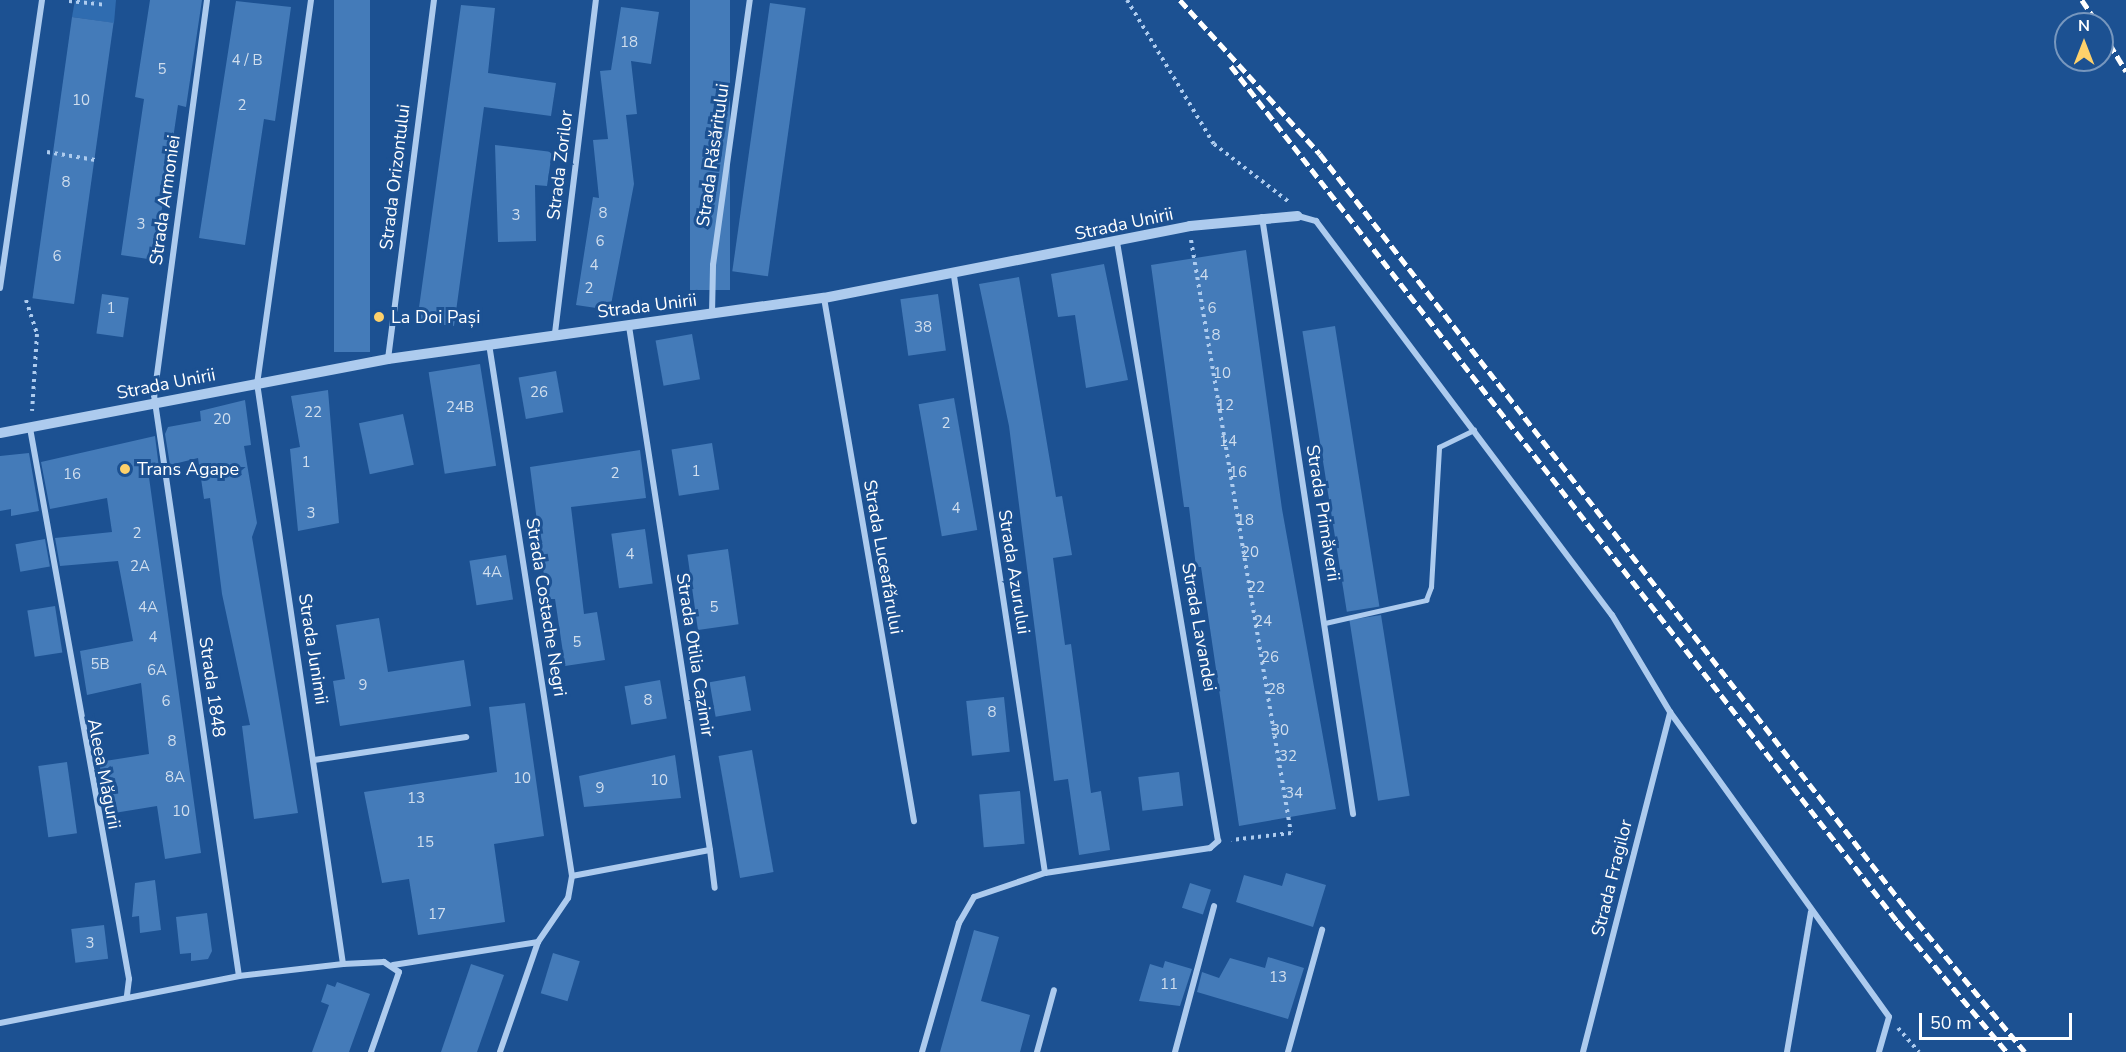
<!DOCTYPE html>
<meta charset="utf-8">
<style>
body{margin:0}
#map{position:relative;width:2126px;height:1052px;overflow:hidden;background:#1c5192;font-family:"Nunito Sans",sans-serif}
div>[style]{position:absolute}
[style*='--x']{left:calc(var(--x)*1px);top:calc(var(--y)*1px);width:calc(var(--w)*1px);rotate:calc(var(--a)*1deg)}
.green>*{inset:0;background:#2f6cb0}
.building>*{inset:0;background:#447bb9;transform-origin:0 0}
.path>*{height:4px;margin-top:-2px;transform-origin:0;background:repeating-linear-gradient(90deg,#adcbee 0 3px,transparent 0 7.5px)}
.service>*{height:4.5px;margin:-2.25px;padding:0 2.25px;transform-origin:2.25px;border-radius:2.25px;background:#adcbee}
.minor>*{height:6px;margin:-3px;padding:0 3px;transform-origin:3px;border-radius:3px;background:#adcbee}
.tertiary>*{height:10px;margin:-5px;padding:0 5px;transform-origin:5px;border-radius:5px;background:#adcbee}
.rail>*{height:4.5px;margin-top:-2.25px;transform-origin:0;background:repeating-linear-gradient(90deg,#fff 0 10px,transparent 0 14.5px)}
.dots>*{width:16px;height:16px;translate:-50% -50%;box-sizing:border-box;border:3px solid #1c5192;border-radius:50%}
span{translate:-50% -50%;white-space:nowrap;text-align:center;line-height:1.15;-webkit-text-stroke:6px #1c5192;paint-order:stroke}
.number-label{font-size:15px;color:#d0deee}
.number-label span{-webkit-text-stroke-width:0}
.street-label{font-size:18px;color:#fff}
.poi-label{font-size:18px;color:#fff}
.left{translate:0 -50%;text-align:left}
.north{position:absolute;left:2054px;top:12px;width:60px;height:60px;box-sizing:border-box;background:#1c5192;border:2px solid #7797be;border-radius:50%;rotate:0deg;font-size:16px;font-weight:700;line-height:24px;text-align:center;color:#fff}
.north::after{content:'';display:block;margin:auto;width:21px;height:27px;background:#fed16b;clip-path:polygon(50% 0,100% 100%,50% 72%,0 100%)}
.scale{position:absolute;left:1919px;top:1013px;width:153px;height:27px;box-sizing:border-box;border:3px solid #fff;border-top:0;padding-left:8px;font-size:18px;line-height:21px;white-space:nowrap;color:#fff;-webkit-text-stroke:4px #1c5192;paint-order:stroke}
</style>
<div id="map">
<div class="green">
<i style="clip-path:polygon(75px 0,116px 0,114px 23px,72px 17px)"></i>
</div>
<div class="building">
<i style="clip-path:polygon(150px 0,202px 0,186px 107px,178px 105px,155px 260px,121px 255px,144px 99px,135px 97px)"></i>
<i style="left:334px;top:0;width:36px;height:352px"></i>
<i style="left:690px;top:0;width:40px;height:290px"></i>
<i style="clip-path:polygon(236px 1px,291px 7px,275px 121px,264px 119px,245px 245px,199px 238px)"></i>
<i style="left:770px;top:3px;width:36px;height:271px;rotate:8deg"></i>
<i style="clip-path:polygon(461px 5px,495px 8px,488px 73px,556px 83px,551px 116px,484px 107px,454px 326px,417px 322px)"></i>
<i style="clip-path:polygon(621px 7px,659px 12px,651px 64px,631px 61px,637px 114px,626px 115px,634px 184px,610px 310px,576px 305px,593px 197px,599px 198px,593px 140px,608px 139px,600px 71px,611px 70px)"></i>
<i style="left:72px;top:17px;width:42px;height:284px;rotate:8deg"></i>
<i style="clip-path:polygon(495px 145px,552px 152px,547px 186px,535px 185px,536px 241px,498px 242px)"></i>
<i style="clip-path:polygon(1246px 250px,1282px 509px,1336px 809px,1239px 826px,1201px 567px,1196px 567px,1189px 507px,1184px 507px,1151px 265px)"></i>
<i style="clip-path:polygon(1104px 264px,1128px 380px,1086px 388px,1075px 315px,1058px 317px,1051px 274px)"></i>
<i style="clip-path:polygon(1019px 277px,1056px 497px,1062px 496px,1072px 555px,1053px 558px,1065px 645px,1071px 644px,1091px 793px,1101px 791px,1110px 850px,1079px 855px,1068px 779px,1054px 781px,1009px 426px,979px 284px)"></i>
<i style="left:102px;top:294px;width:27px;height:40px;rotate:8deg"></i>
<i style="left:938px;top:294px;width:57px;height:38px;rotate:82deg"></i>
<i style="left:1335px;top:326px;width:284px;height:33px;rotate:81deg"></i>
<i style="left:692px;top:334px;width:46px;height:37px;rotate:80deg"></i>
<i style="left:480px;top:364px;width:103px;height:52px;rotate:81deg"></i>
<i style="left:556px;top:371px;width:42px;height:38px;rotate:80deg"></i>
<i style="clip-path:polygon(328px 390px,339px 523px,298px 531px,290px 449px,300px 447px,291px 396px)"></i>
<i style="left:954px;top:398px;width:134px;height:36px;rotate:80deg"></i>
<i style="clip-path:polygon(245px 400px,251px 445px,244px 446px,257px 523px,252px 537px,298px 813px,254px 819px,242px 726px,250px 725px,222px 594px,210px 498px,204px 499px,198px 458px,170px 465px,165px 434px,168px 427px,201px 421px,200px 411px)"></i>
<i style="left:403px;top:414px;width:52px;height:45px;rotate:78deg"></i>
<i style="clip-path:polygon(155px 436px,159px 468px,148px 470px,201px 853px,165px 859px,157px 806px,108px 814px,99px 762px,149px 754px,141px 683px,87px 695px,80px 651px,133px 641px,118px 561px,60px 566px,55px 538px,112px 532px,107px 498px,50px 509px,41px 462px)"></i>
<i style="left:712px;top:443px;width:47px;height:41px;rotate:81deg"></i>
<i style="clip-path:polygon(640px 450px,646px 498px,571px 507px,584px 614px,597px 612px,605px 660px,565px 666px,555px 599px,547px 599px,530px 467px)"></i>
<i style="clip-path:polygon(29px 453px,39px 511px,11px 516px,11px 509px,0 511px,0 456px)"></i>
<i style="left:645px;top:529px;width:55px;height:34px;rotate:82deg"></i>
<i style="left:45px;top:539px;width:28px;height:30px;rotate:80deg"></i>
<i style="left:728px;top:549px;width:76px;height:41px;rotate:82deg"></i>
<i style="left:506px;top:555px;width:45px;height:37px;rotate:81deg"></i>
<i style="left:55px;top:606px;width:47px;height:28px;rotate:81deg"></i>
<i style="left:1381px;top:615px;width:183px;height:32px;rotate:81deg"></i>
<i style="clip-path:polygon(379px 618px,388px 672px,464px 660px,471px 706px,340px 726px,333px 681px,345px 679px,336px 625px)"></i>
<i style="left:745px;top:676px;width:35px;height:36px;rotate:80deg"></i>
<i style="left:660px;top:680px;width:39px;height:36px;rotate:80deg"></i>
<i style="left:1004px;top:697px;width:55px;height:38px;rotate:84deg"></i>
<i style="clip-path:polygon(525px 703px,544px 836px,494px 844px,505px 922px,418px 935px,409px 879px,382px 883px,364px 792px,497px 772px,489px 707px)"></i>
<i style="left:752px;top:750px;width:124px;height:34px;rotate:80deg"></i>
<i style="clip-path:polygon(675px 755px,681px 798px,584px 807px,579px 776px)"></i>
<i style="left:67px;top:762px;width:72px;height:29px;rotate:82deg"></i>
<i style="left:1179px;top:772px;width:34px;height:41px;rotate:83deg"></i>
<i style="left:1020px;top:791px;width:53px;height:41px;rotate:85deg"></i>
<i style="clip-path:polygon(1286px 873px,1326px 885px,1313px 927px,1236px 902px,1244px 875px,1282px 886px)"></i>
<i style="clip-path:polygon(155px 880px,161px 930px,140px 933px,139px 916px,132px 917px,135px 883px)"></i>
<i style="left:1190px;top:883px;width:22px;height:26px;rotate:18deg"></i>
<i style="clip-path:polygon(207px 913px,212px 951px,208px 959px,191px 961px,191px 953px,180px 954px,176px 917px)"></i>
<i style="left:104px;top:925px;width:34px;height:33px;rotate:83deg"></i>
<i style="clip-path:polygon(974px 930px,999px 937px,981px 1001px,1030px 1015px,1020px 1052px,940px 1052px)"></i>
<i style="left:553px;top:953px;width:28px;height:42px;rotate:17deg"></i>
<i style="clip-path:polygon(1268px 957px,1304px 968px,1288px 1019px,1197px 992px,1202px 972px,1219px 978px,1230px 958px,1265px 968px)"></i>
<i style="clip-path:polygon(1165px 961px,1192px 969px,1180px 1006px,1139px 1001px,1150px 964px,1163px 968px)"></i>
<i style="clip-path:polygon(471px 964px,504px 975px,477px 1052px,441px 1052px)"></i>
<i style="clip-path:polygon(337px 982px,370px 994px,349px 1052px,312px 1052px,329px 1005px,321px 1002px,327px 984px,335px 987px)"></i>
</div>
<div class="path">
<i style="--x:1127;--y:0;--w:168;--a:58.9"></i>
<i style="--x:1214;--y:144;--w:95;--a:37.7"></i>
<i style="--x:69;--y:1;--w:37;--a:6"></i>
<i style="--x:47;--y:152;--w:49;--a:9.5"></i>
<i style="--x:1191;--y:240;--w:601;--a:80.43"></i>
<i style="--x:1291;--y:833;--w:60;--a:173.3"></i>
<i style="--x:26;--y:300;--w:36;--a:72"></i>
<i style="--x:37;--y:334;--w:77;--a:93.7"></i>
<i style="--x:1898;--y:1028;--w:32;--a:49"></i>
</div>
<div class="service">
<i style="--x:1325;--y:623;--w:104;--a:-12.8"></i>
<i style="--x:1426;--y:600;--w:14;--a:-69"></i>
<i style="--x:1431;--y:587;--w:140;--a:-86.7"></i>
<i style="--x:1439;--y:447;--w:39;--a:-26"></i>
</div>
<div class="minor">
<i style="--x:207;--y:0;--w:399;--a:97.6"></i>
<i style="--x:154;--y:395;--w:587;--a:81.68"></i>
<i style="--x:311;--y:0;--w:387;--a:98"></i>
<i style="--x:257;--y:383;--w:587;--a:81.58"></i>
<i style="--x:343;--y:964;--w:41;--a:-2.8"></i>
<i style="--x:384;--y:962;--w:18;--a:34"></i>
<i style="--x:399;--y:972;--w:85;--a:109.3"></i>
<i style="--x:1298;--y:216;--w:19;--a:16"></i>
<i style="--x:1316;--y:221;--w:493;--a:53.1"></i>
<i style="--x:1612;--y:615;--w:113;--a:59.1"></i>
<i style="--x:1670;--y:712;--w:375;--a:54.3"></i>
<i style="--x:1889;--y:1017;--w:36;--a:106"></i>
<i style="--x:1262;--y:217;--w:604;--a:81.33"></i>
<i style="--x:954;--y:276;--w:604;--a:81.33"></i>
<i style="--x:0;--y:288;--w:291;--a:-81.7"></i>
<i style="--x:824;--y:298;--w:531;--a:80.24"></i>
<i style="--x:712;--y:314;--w:49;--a:-88.8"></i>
<i style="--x:713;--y:265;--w:268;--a:-82.1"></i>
<i style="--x:555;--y:333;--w:336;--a:-83"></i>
<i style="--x:489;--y:344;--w:538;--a:81.13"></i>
<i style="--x:572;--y:876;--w:22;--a:100"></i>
<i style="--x:568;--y:898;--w:53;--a:124.3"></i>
<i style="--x:538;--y:942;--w:116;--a:109.1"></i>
<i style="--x:388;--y:359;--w:362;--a:-82.7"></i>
<i style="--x:30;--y:428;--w:560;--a:79.81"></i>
<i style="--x:129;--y:979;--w:17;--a:97"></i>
<i style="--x:314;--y:760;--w:154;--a:-8.6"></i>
<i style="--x:710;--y:850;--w:38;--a:83"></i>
<i style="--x:572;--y:876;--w:140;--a:-10.7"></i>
<i style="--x:710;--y:850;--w:530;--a:-98.79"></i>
<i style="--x:393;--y:965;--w:147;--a:-9"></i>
<i style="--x:0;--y:1023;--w:244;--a:-11.1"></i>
<i style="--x:239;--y:976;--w:105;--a:-6.6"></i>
<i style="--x:922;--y:1052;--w:134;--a:-74"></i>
<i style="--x:959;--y:923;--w:30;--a:-60"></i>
<i style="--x:974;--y:897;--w:75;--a:-18.7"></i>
<i style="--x:1045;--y:873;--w:167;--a:-8.6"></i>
<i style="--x:1210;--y:848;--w:11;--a:-41"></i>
<i style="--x:1218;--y:841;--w:607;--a:-99.57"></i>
<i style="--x:1037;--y:1052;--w:64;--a:-74.7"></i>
<i style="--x:1175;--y:1052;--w:151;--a:-75"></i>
<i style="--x:1288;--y:1052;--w:127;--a:-74.4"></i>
<i style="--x:1583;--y:1052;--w:351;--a:-75.6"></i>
<i style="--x:1787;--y:1052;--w:142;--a:-80.3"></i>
</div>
<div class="tertiary">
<i style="--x:0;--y:433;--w:395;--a:-10.8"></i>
<i style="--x:388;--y:359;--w:440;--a:-8"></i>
<i style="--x:824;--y:298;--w:373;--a:-11.1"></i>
<i style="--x:1190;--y:226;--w:108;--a:-5.3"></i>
</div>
<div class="rail">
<i style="--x:1180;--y:0;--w:208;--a:47.7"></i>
<i style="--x:1320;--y:154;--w:959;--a:52.16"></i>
<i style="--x:1908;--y:911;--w:183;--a:50.3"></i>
<i style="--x:2082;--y:0;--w:29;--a:56"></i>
<i style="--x:2102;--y:31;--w:47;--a:59"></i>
<i style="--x:1231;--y:66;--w:1084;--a:52.08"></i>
<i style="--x:1897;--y:921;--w:171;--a:50"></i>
</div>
<div class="dots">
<i style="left:379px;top:317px;background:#fed16b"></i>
<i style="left:125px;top:469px;background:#fed16b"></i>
</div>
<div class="number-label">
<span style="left:629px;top:43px">18</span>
<span style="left:247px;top:61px">4 / B</span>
<span style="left:162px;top:70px">5</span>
<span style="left:81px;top:101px">10</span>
<span style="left:242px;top:106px">2</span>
<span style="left:66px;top:183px">8</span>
<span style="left:603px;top:214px">8</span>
<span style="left:516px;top:216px">3</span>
<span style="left:141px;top:225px">3</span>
<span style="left:600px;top:242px">6</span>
<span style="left:57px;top:257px">6</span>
<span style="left:594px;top:266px">4</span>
<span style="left:1204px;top:276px">4</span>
<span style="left:589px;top:289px">2</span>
<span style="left:111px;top:309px">1</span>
<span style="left:1212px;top:309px">6</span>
<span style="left:923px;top:328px">38</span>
<span style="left:1216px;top:336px">8</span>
<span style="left:1222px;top:374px">10</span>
<span style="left:539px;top:393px">26</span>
<span style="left:1225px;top:406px">12</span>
<span style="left:460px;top:408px">24B</span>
<span style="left:313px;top:413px">22</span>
<span style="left:222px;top:420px">20</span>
<span style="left:946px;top:424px">2</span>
<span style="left:1228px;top:442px">14</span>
<span style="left:306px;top:463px">1</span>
<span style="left:696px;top:472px">1</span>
<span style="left:1238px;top:473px">16</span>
<span style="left:615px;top:474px">2</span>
<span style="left:72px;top:475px">16</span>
<span style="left:956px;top:509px">4</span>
<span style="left:311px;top:514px">3</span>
<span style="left:1245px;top:521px">18</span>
<span style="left:137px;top:534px">2</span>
<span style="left:1250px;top:553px">20</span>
<span style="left:630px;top:555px">4</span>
<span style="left:140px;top:567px">2A</span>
<span style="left:492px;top:573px">4A</span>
<span style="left:1256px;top:588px">22</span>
<span style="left:148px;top:608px">4A</span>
<span style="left:714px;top:608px">5</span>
<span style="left:1263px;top:622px">24</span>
<span style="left:153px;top:638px">4</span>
<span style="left:577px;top:643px">5</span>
<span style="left:1270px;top:658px">26</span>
<span style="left:100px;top:665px">5B</span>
<span style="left:157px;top:671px">6A</span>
<span style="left:363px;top:686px">9</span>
<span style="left:1276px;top:690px">28</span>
<span style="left:648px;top:701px">8</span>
<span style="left:166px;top:702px">6</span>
<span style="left:992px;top:713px">8</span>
<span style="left:1280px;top:731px">30</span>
<span style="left:172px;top:742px">8</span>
<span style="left:1288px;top:757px">32</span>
<span style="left:175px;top:778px">8A</span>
<span style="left:522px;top:779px">10</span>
<span style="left:659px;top:781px">10</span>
<span style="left:600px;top:789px">9</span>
<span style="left:1294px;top:794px">34</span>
<span style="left:416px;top:799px">13</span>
<span style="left:181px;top:812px">10</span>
<span style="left:425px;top:843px">15</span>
<span style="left:437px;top:915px">17</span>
<span style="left:90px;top:944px">3</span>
<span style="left:1278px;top:978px">13</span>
<span style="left:1169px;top:985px">11</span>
</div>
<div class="street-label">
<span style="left:713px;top:155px;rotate:-82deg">Strada Răsăritului</span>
<span style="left:560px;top:165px;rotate:-83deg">Strada Zorilor</span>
<span style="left:395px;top:177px;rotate:-83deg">Strada Orizontului</span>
<span style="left:165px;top:200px;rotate:-82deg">Strada Armoniei</span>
<span style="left:1124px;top:224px;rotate:-12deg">Strada Unirii</span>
<span style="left:647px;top:306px;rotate:-7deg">Strada Unirii</span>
<span style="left:166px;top:384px;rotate:-11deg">Strada Unirii</span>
<span style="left:1323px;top:513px;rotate:81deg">Strada Primăverii</span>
<span style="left:883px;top:557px;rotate:80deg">Strada Luceafǎrului</span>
<span style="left:1014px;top:572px;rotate:81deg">Strada Azurului</span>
<span style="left:546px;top:607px;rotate:81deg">Strada Costache Negri</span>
<span style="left:1199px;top:627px;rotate:80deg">Strada Lavandei</span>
<span style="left:313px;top:649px;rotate:81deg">Strada Junimii</span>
<span style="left:695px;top:655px;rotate:81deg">Strada Otilia Cazimir</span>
<span style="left:212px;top:687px;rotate:82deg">Strada 1848</span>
<span style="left:104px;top:774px;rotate:79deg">Aleea Măgurii</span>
<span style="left:1612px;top:878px;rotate:-76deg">Strada Fragilor</span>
</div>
<div class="poi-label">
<span class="left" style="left:391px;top:317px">La Doi Pași</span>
<span class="left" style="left:137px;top:469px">Trans Agape</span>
</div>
<div class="north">N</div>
<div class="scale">50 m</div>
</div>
